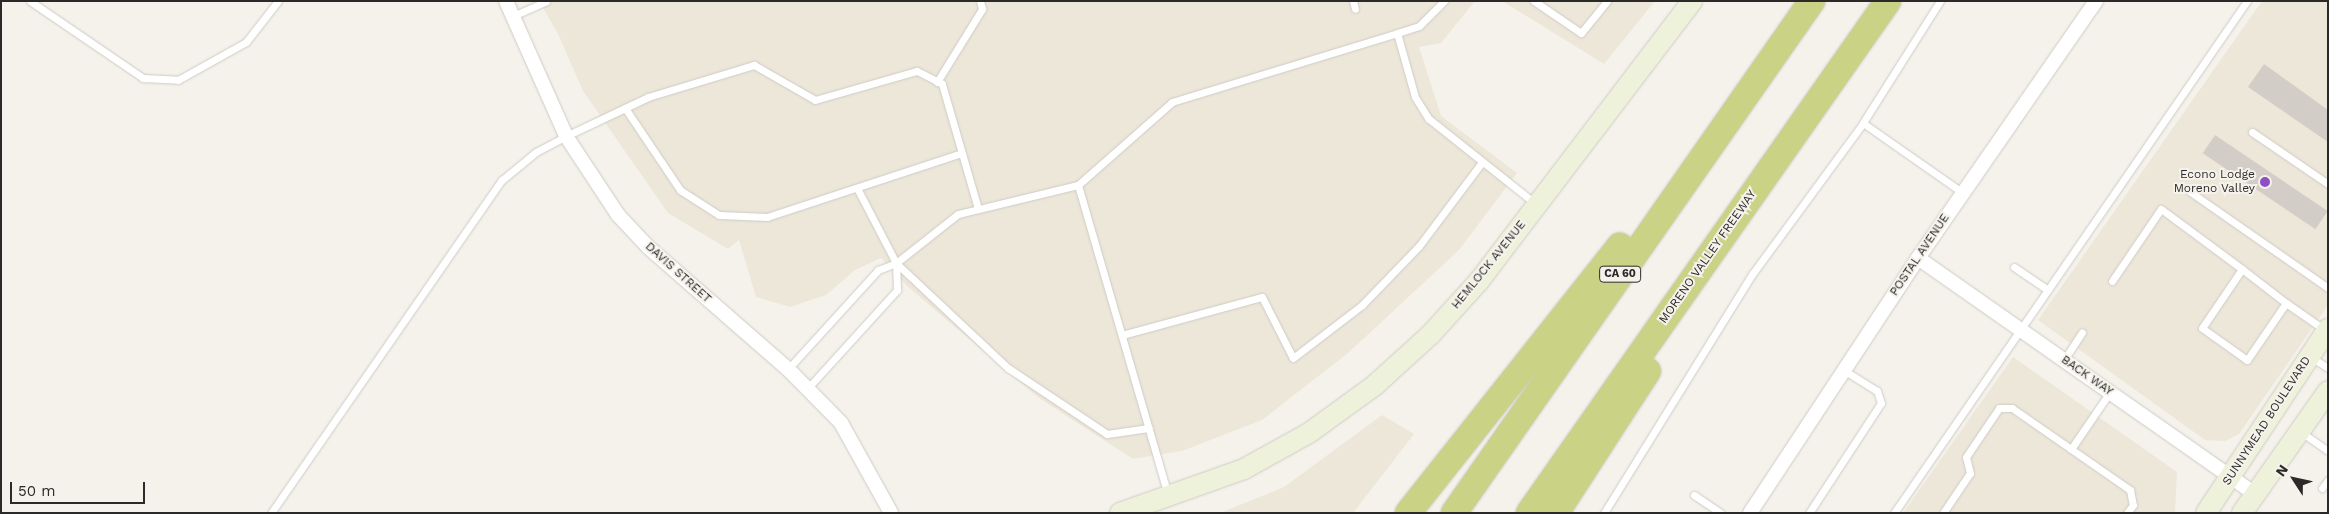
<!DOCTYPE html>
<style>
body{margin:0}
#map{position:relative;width:2329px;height:514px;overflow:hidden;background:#f5f2ec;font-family:"Work Sans",sans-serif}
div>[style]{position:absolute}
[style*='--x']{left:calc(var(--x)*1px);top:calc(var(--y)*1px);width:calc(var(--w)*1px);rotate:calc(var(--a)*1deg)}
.built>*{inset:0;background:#ede7d9}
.building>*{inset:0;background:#d3cdc8;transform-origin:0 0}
.roads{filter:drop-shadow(0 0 1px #cecbc5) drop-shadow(0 0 1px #cecbc5)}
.lane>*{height:7px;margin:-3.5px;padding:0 3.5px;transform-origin:3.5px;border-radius:3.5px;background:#fff}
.street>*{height:14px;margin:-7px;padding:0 7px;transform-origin:7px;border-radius:7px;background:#fff}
.secondary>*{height:20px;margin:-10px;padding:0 10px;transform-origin:10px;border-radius:10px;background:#eff2da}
.highway>*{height:26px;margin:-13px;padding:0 13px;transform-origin:13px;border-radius:13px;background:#cad285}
.dots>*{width:14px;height:14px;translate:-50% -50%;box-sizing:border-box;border:2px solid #f5f2ec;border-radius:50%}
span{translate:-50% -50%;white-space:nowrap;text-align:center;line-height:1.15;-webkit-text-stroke:4px #f5f2ec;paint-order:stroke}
.shield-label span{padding:1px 4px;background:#f5f2ec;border:1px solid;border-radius:4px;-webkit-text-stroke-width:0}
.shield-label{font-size:11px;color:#2b2a28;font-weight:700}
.poi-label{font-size:12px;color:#2b2a28}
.right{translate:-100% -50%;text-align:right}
.street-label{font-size:12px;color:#2b2a28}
.frame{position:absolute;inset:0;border:2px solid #2b2a28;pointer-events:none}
.north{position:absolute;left:2269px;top:454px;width:50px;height:50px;-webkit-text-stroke:4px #f5f2ec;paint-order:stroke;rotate:305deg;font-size:14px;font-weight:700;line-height:20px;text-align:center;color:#2b2a28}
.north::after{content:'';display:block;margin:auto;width:18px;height:22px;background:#2b2a28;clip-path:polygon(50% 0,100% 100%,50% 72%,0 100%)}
.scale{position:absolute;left:10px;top:482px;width:135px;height:22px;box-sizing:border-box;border:2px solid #2b2a28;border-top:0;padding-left:6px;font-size:15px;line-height:18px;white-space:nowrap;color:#2b2a28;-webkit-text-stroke:4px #f5f2ec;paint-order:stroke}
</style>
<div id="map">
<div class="built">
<i style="clip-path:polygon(539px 1px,1475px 1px,1441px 43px,1419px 47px,1441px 116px,1517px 173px,1459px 250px,1348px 353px,1262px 420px,1182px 451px,1133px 459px,1039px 398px,908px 287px,881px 258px,855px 270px,826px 295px,790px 307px,756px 297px,739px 240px,728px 249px,668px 213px,583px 91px,558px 34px)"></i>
<i style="clip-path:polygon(1502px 1px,1655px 1px,1604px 64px)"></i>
<i style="clip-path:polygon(2262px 1px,2328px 1px,2328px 305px,2239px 434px,2225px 441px,2205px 440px,2038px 320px)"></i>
<i style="clip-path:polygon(2013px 357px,2177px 472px,2175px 513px,1903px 513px)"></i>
<i style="clip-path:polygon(1382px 415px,1414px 434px,1353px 513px,1220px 513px,1284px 487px)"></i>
</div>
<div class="building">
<i style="clip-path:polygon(2264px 64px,2328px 110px,2328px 142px,2248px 87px)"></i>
<i style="left:2215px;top:135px;width:136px;height:22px;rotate:34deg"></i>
</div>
<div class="roads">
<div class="lane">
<i style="--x:30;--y:1;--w:137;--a:34.3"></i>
<i style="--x:143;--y:78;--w:35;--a:3"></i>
<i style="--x:178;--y:80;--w:78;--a:-29.2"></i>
<i style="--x:246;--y:42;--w:52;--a:-52"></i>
<i style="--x:1353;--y:1;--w:8;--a:76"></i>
<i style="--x:1444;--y:1;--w:35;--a:135"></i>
<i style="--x:1419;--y:26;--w:23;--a:162"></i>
<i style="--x:1397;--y:33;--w:66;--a:74.3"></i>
<i style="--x:1415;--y:97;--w:26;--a:58"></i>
<i style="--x:1429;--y:119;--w:137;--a:38.5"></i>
<i style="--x:1534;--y:1;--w:57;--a:34.2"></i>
<i style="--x:1581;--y:33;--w:41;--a:-50.9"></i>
<i style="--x:1940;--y:1;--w:144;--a:122.3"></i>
<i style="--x:1863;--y:123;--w:122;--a:35"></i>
<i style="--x:513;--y:16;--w:36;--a:-24"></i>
<i style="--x:937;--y:82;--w:86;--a:-58.3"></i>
<i style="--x:982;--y:9;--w:8;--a:-104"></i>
<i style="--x:625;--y:108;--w:99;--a:56.1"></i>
<i style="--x:680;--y:190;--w:46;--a:32.7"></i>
<i style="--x:719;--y:215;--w:48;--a:2.4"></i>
<i style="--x:767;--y:217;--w:205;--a:-18.2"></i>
<i style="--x:2252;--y:132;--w:92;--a:34.4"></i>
<i style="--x:857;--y:188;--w:85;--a:62.5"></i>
<i style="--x:896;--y:263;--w:154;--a:43.2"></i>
<i style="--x:1008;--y:368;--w:119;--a:33.7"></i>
<i style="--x:1107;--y:434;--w:42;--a:-8.1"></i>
<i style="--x:2189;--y:191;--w:169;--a:34.9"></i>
<i style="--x:2014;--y:267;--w:41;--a:34.1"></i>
<i style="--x:2242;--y:269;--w:56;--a:37.7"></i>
<i style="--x:2112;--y:281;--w:87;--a:-55.8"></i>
<i style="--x:2161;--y:209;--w:101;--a:36.5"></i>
<i style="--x:2242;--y:269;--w:71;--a:124.1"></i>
<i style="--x:2202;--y:328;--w:55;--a:35.4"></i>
<i style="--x:2247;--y:360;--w:69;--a:-55.6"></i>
<i style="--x:2286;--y:303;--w:47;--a:34.7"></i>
<i style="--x:1122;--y:335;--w:145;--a:-15.2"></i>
<i style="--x:1262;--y:297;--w:68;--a:63.1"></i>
<i style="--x:1293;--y:358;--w:87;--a:-37.5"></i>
<i style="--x:1362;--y:305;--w:82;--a:-46"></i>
<i style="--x:1419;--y:246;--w:105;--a:-53.1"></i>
<i style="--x:2311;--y:357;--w:20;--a:33"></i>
<i style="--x:2064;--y:360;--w:33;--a:-57"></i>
<i style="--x:788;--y:369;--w:134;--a:-47.7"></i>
<i style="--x:878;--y:270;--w:19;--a:-21"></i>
<i style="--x:896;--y:263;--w:79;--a:-38.3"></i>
<i style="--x:958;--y:214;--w:123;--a:-13.6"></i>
<i style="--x:807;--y:389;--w:134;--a:-47.7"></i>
<i style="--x:897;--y:290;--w:27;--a:-92"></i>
<i style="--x:2301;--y:432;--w:33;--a:35"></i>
<i style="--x:2071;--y:449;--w:69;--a:-55.6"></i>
<i style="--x:2322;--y:488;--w:10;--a:-53"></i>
<i style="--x:1168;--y:495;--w:323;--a:-106.2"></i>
<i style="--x:1078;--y:185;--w:125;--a:-41.4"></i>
<i style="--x:1172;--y:102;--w:235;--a:-17"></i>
<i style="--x:1694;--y:495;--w:32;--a:34"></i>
<i style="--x:271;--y:513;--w:405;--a:-55.3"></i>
<i style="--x:502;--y:180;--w:44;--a:-39.5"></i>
<i style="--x:536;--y:152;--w:34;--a:-28"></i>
<i style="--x:566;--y:136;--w:91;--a:-25.4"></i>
<i style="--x:648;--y:97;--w:111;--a:-16.8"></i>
<i style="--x:754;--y:65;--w:70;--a:29.8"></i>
<i style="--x:815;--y:100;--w:106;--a:-15.9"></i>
<i style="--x:917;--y:71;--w:28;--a:27"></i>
<i style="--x:942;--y:84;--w:130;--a:73.9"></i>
<i style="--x:1604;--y:513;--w:282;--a:-58.2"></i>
<i style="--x:1753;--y:273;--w:186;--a:-53.7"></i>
<i style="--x:1809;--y:513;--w:131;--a:-56.8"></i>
<i style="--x:1881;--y:403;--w:13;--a:-108"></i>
<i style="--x:1877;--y:391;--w:39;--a:-148"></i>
<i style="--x:1894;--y:513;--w:622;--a:-55.42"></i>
<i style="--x:1943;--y:513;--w:48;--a:-56"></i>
<i style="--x:1970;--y:473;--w:16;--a:-104"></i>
<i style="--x:1966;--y:457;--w:59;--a:-56"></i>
<i style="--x:1999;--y:408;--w:13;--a:0"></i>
<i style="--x:2012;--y:408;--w:144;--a:34.8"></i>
<i style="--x:2130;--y:490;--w:15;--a:79"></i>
<i style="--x:2133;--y:505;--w:10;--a:127"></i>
</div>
<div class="street">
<i style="--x:506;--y:1;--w:148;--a:66"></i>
<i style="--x:566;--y:136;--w:95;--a:56.6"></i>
<i style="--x:618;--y:215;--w:44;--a:46.8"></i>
<i style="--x:648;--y:247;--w:186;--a:41.1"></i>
<i style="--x:788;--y:369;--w:76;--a:45.5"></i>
<i style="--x:841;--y:423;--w:103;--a:60.9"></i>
<i style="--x:1918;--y:258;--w:411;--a:35"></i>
<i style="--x:1750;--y:513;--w:305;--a:-56.6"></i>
<i style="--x:1918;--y:258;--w:313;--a:-55.3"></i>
</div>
<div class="secondary">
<i style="--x:1120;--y:513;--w:132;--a:-19.5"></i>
<i style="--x:1244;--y:469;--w:74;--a:-29"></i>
<i style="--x:1309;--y:433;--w:82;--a:-36"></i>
<i style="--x:1375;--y:385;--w:76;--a:-42.3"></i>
<i style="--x:1431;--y:334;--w:72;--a:-47.8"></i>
<i style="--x:1479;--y:281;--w:352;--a:-52.7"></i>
<i style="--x:2206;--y:513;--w:221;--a:-56.5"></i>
<i style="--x:2242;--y:513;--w:149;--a:-54.8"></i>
</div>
<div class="highway">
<i style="--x:1408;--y:513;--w:341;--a:-51.6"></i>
<i style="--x:1454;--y:513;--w:625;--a:-55.04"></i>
<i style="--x:1529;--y:513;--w:625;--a:-54.96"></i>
<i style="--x:1556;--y:513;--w:169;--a:-57.1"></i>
</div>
</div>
<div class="dots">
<i style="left:2265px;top:182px;background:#8e4fc5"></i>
</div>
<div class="shield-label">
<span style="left:1620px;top:274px">CA 60</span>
</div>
<div class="poi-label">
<span class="right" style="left:2255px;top:182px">Econo Lodge<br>Moreno Valley</span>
</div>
<div class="street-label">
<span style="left:1920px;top:255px;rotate:-56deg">POSTAL AVENUE</span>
<span style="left:1708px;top:257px;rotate:-55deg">MORENO VALLEY FREEWAY</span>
<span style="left:1489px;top:265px;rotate:-51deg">HEMLOCK AVENUE</span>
<span style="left:678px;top:273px;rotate:42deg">DAVIS STREET</span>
<span style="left:2087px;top:376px;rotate:35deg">BACK WAY</span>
<span style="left:2267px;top:421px;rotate:-57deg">SUNNYMEAD BOULEVARD</span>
</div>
<div class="frame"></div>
<div class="north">N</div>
<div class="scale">50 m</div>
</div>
